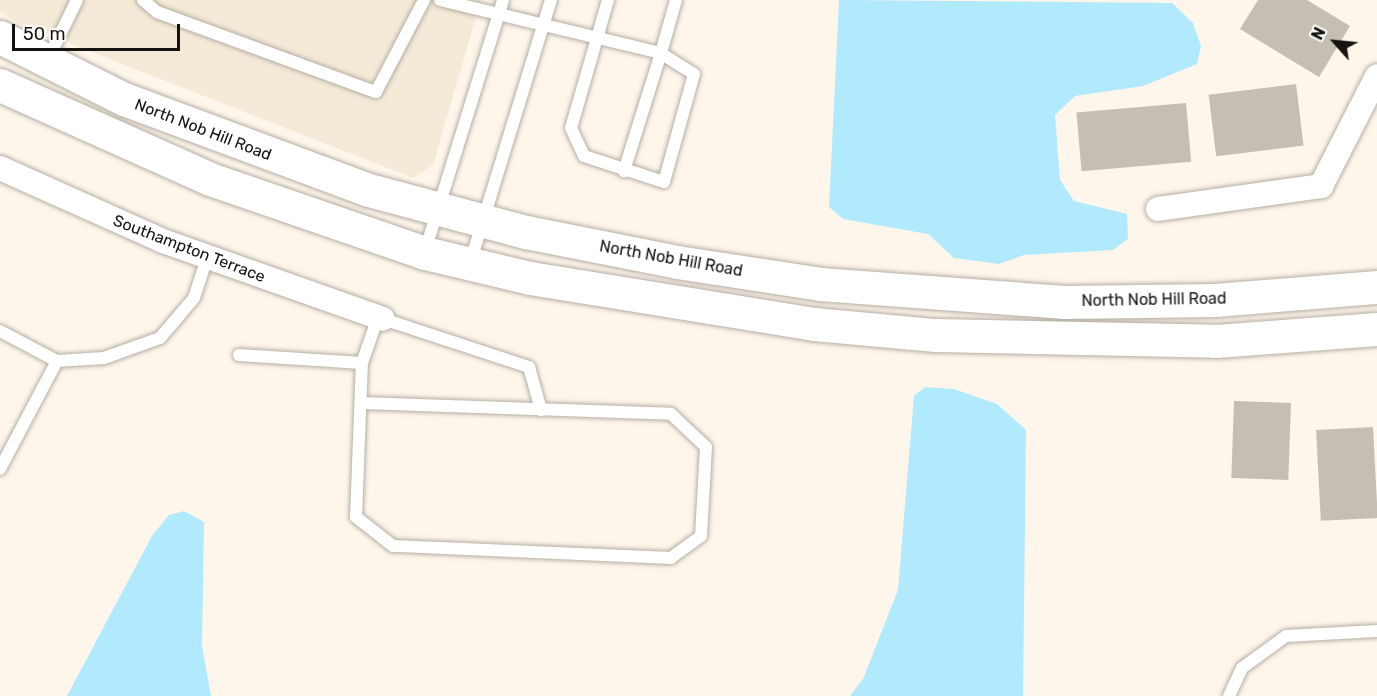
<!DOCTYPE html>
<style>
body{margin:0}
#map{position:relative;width:1377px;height:696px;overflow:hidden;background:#fef6eb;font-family:Rubik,sans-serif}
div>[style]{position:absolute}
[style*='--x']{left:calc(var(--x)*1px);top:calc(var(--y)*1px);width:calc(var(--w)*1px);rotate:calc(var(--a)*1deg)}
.built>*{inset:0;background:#f5ead7}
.water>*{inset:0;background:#b1e9fe}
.building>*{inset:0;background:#c5beb3;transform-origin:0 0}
.roads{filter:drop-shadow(0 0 2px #b5aea4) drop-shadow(0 0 2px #b5aea4)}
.service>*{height:12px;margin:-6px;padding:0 6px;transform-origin:6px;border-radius:6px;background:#fff}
.minor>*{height:24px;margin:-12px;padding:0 12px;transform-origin:12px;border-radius:12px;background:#fff}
.secondary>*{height:33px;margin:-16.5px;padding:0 16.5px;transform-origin:16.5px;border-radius:16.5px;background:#fff}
span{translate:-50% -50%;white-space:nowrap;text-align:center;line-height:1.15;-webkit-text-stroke:4.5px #fff;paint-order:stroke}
.street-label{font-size:16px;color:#15130f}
.north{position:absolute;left:1305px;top:12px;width:60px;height:60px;-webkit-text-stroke:4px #fff;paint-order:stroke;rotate:297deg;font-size:16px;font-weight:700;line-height:24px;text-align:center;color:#15130f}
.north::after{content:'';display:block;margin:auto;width:21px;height:27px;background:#15130f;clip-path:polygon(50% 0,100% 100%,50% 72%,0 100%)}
.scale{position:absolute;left:12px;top:24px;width:168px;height:27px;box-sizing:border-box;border:3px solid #15130f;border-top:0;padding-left:8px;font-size:18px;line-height:21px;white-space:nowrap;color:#15130f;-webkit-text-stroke:4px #fff;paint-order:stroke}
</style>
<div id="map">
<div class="built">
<i style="clip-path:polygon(0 0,481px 0,433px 165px,413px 178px,18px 23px,0 11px)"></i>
</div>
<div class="water">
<i style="clip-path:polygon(839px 0,1172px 3px,1193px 23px,1201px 46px,1197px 64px,1143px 86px,1075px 96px,1055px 115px,1060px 180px,1074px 201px,1127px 214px,1128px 239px,1113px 250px,1024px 255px,999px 264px,954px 258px,928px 234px,843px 219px,829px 207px)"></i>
<i style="clip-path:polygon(925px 387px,954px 389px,997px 404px,1026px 430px,1023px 696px,850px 696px,863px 679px,898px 590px,914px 396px)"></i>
<i style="clip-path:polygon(184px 511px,204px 522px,202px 646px,211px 696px,67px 696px,152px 536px,169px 515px)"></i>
</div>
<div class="building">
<i style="clip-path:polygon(1258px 0,1307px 0,1350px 26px,1319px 77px,1240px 29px)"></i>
<i style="left:1296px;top:84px;width:62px;height:88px;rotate:83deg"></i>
<i style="left:1186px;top:103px;width:59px;height:110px;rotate:85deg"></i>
<i style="left:1234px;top:401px;width:57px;height:77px;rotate:2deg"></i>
<i style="left:1373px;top:427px;width:91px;height:57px;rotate:87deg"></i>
</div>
<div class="roads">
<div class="service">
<i style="--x:143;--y:0;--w:18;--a:41"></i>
<i style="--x:157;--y:12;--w:233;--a:20.1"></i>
<i style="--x:376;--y:92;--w:104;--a:-62.4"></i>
<i style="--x:440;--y:0;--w:227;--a:13.5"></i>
<i style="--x:661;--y:53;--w:124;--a:107.4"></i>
<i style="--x:608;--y:0;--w:133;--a:106.1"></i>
<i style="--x:571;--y:128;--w:31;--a:65"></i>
<i style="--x:584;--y:156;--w:84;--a:18"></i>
<i style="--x:664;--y:182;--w:112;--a:-74.5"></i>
<i style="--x:694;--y:74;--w:39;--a:-148"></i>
<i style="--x:661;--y:53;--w:55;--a:-74.2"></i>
<i style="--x:47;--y:61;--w:68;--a:-63.8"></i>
<i style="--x:425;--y:251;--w:263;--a:-72.7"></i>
<i style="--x:470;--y:263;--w:275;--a:-72.9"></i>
<i style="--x:383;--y:319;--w:154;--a:18.2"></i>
<i style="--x:529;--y:367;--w:45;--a:74.4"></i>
<i style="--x:0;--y:331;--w:64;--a:27.8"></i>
<i style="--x:57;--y:361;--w:47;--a:-3.7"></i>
<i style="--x:104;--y:358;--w:59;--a:-19.7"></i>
<i style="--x:160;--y:338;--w:52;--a:-49.6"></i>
<i style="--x:194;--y:298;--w:42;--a:-72"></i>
<i style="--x:239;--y:355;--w:123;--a:3.7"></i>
<i style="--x:362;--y:363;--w:49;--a:-70.8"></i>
<i style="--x:361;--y:403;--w:310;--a:2"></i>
<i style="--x:671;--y:414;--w:48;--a:43.3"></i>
<i style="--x:706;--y:447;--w:89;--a:93.2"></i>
<i style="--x:701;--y:536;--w:37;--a:144"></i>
<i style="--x:671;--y:558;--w:278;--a:-177.5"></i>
<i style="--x:393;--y:546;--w:47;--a:-141.9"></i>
<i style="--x:356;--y:517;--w:154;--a:-87.8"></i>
<i style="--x:0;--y:469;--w:122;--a:-62.2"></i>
<i style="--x:1229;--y:696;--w:31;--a:-65"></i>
<i style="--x:1242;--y:668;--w:54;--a:-36"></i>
<i style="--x:1286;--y:636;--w:91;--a:-3.1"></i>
</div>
<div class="minor">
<i style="--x:0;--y:168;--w:179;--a:24.1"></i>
<i style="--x:163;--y:241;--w:233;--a:19.5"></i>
<i style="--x:1158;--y:209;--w:165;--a:-8"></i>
<i style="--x:1321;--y:186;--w:123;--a:-63"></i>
</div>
<div class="secondary">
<i style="--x:0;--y:37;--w:139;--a:26.6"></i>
<i style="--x:124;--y:99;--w:261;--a:20.4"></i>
<i style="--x:369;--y:190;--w:163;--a:15"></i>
<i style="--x:526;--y:232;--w:154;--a:11.2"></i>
<i style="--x:677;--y:262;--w:145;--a:8.7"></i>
<i style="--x:820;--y:284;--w:245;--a:4.2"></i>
<i style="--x:1064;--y:302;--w:151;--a:-0.8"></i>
<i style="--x:1215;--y:300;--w:163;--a:-4.6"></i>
<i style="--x:0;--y:85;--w:230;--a:24.1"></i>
<i style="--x:210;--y:179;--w:227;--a:19"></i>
<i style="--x:425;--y:253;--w:108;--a:13.4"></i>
<i style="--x:530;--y:278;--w:288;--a:9.2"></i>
<i style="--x:814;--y:324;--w:122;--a:5.2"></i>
<i style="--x:936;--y:335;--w:280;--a:1.2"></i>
<i style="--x:1216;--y:341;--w:161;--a:-4.3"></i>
</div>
</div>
<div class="street-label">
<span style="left:203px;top:130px;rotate:21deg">North Nob Hill Road</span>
<span style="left:189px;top:249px;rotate:21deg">Southampton Terrace</span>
<span style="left:671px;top:259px;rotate:10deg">North Nob Hill Road</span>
<span style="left:1154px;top:300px;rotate:-1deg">North Nob Hill Road</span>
</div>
<div class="north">N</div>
<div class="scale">50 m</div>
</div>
